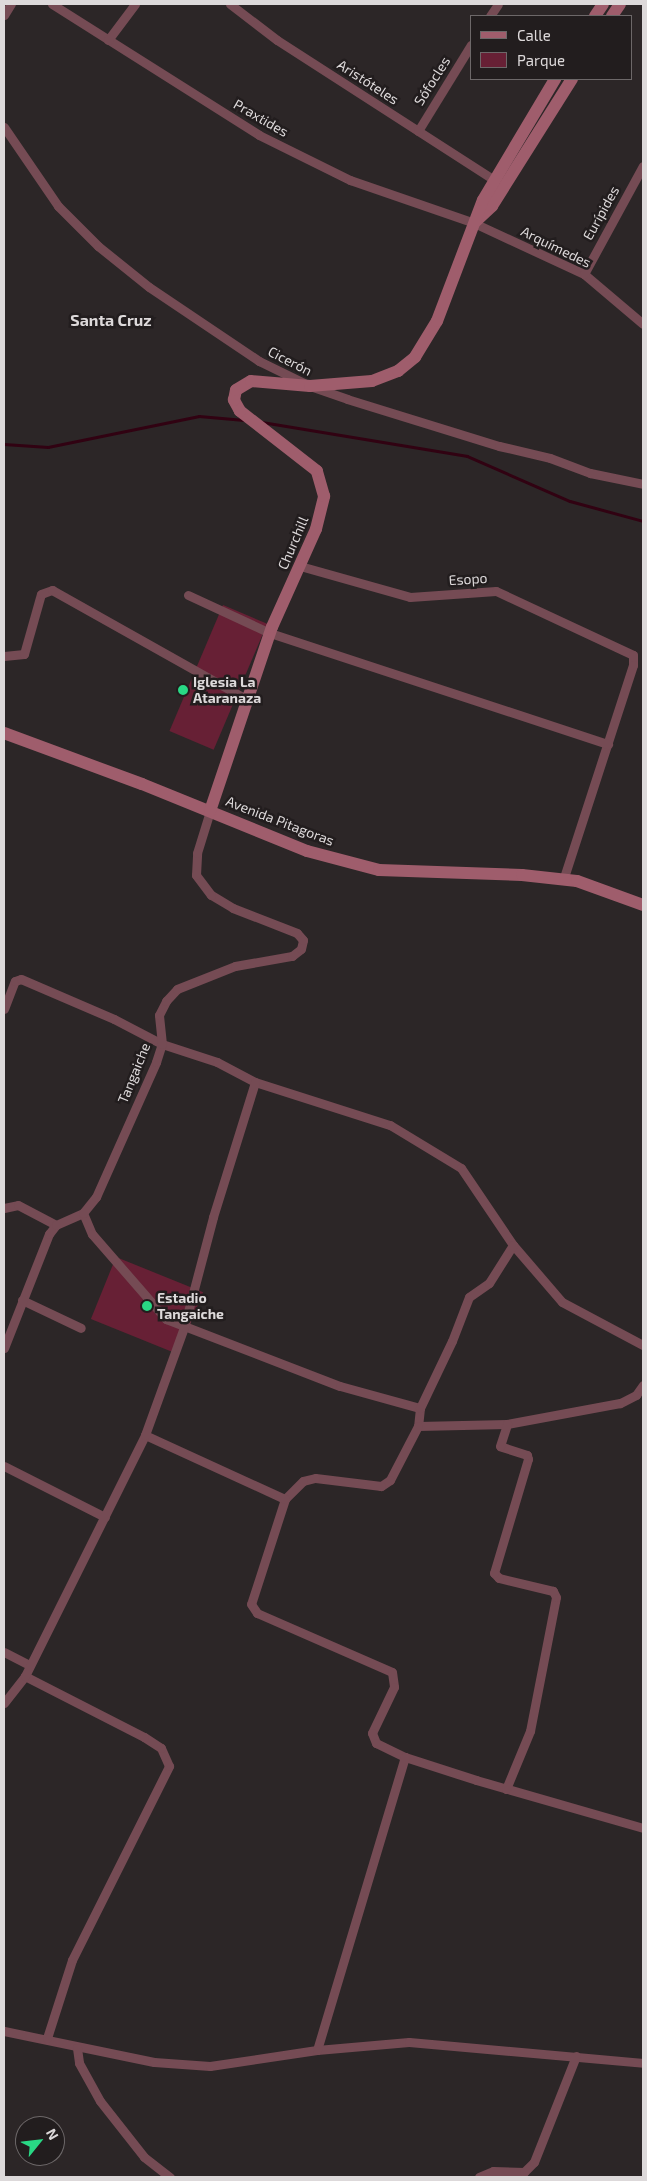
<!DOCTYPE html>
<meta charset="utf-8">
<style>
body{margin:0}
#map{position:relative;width:647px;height:2181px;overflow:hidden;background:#2c2627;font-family:"Exo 2",sans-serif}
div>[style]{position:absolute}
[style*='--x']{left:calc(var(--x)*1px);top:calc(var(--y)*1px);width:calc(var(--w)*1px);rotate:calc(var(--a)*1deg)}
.green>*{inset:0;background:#672035;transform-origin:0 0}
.stream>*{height:2.5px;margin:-1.25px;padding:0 1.25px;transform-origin:1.25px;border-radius:1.25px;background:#310212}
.minor>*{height:9px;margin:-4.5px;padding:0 4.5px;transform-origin:4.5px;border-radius:4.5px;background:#754b54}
.secondary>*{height:12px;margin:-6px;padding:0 6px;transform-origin:6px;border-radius:6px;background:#9f5d6c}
.dots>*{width:14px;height:14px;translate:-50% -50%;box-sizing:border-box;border:2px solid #221d1e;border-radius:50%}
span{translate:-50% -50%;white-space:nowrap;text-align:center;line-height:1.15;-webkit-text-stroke:5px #221d1e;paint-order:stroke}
.street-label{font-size:14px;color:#ddd9da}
.poi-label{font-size:14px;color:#ddd9da;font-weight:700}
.left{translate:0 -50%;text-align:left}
.quarter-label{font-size:16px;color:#ddd9da;font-weight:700}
.frame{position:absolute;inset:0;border:5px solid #ddd9da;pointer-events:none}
.legend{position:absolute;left:470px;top:15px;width:162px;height:65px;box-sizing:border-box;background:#221d1e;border:1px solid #6d6869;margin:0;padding:6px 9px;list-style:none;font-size:15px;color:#ddd9da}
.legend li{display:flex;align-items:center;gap:10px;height:25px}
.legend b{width:25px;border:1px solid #6d6869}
.north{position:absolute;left:15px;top:2116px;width:50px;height:50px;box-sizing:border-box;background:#221d1e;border:1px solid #6d6869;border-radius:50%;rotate:61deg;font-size:14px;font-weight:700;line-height:20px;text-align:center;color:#ddd9da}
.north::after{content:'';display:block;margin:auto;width:18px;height:22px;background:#29d885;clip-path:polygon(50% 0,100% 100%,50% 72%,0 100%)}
</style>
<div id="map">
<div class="green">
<i style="left:223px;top:605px;width:48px;height:137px;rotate:23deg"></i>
<i style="left:116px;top:1257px;width:94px;height:67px;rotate:22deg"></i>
</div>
<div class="stream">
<i style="--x:262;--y:422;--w:208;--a:9.4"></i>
<i style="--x:467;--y:456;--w:112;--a:23.6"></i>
<i style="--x:570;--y:501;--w:76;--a:15.3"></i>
<i style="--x:4;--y:444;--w:44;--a:3.9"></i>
<i style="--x:48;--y:447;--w:154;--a:-11.6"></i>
<i style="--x:199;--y:416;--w:45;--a:5.1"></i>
</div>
<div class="minor">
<i style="--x:52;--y:4;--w:245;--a:32.3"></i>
<i style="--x:259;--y:135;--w:102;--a:26.3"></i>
<i style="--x:350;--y:180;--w:131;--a:19.1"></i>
<i style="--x:474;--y:223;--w:121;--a:24.9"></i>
<i style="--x:584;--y:274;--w:77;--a:40.3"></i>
<i style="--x:230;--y:4;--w:59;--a:37.5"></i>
<i style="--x:277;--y:40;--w:258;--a:32.8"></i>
<i style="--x:4;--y:15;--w:13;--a:-58"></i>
<i style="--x:490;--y:16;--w:14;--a:-56"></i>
<i style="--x:108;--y:40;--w:45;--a:-53.1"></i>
<i style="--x:4;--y:127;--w:96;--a:55.6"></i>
<i style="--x:58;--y:206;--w:57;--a:45"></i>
<i style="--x:98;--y:246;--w:65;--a:38.8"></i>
<i style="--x:149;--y:287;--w:133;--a:33.9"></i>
<i style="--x:259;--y:361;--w:57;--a:26.1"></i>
<i style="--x:310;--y:386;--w:39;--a:19"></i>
<i style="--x:347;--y:399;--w:159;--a:17.2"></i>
<i style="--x:499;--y:446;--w:52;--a:13.2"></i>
<i style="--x:550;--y:458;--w:43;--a:20.6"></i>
<i style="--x:590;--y:473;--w:54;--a:11.7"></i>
<i style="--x:418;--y:131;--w:101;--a:-58.4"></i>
<i style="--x:584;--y:274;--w:123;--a:-61.4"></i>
<i style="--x:300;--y:566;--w:114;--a:15.7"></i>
<i style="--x:410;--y:597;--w:86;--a:-4"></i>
<i style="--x:496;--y:591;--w:151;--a:25"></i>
<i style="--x:633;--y:655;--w:10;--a:90"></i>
<i style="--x:633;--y:665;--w:226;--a:108"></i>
<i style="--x:188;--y:595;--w:90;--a:24.9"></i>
<i style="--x:270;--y:633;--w:356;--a:18.2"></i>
<i style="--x:4;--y:656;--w:20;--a:-6"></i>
<i style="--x:24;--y:654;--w:62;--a:-74.2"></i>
<i style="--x:41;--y:594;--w:12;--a:-20"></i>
<i style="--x:52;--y:590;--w:225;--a:29.3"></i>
<i style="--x:4;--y:1009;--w:30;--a:-69"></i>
<i style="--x:15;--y:981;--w:6;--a:-18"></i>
<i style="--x:21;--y:979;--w:101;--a:23.3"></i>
<i style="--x:114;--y:1019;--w:54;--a:27.5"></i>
<i style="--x:162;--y:1044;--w:58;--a:18.1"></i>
<i style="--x:217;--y:1062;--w:43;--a:27.8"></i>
<i style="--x:255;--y:1082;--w:142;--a:17.7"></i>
<i style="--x:390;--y:1125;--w:83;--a:31.2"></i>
<i style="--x:461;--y:1168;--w:93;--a:56"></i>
<i style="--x:513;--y:1245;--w:75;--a:49.3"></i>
<i style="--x:562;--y:1302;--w:92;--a:28"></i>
<i style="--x:4;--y:1208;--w:14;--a:-12"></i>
<i style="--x:18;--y:1205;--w:43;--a:27.8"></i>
<i style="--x:83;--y:1213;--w:23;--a:67"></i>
<i style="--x:92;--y:1234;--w:113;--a:49"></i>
<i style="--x:166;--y:1319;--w:186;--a:21.1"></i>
<i style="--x:340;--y:1386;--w:83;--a:15.4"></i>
<i style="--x:420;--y:1408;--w:18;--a:96"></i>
<i style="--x:22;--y:1300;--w:65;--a:25.4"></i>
<i style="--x:4;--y:1348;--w:123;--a:-68.5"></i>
<i style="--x:49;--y:1234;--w:11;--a:-52"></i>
<i style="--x:56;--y:1225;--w:30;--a:-24"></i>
<i style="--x:83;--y:1213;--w:21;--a:-51"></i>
<i style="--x:96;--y:1197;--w:148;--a:-66"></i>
<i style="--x:156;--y:1062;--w:19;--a:-72"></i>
<i style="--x:162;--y:1044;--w:29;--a:-96"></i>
<i style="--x:159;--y:1015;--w:16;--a:-63"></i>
<i style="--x:166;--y:1001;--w:16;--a:-47"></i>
<i style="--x:177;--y:989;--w:62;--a:-21.6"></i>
<i style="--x:235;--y:966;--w:58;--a:-10"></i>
<i style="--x:292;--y:956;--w:11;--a:-38"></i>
<i style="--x:301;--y:949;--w:9;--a:-77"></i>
<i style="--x:303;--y:940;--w:9;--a:-131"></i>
<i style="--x:297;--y:933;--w:69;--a:-158.7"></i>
<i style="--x:233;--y:908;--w:26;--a:-149"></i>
<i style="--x:211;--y:895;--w:25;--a:-127"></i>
<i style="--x:196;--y:875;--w:22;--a:-87"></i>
<i style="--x:197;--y:853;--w:44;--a:-72.8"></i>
<i style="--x:643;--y:1385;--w:12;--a:125"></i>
<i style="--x:636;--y:1395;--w:18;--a:153"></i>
<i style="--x:620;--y:1403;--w:115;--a:169.5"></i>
<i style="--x:507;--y:1424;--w:89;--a:178.7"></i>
<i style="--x:418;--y:1426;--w:61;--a:117.4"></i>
<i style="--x:390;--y:1480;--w:11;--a:146"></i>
<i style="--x:381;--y:1486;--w:66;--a:-173.1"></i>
<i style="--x:315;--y:1478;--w:12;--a:166"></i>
<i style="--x:303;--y:1481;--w:25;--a:135"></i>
<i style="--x:285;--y:1499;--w:110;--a:107.9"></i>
<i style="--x:251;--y:1604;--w:11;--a:56"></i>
<i style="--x:257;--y:1613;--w:147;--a:23.6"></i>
<i style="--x:392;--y:1672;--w:15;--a:82"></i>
<i style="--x:394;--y:1687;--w:51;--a:115.6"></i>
<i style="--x:372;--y:1733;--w:11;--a:68"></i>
<i style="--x:376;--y:1743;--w:32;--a:26"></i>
<i style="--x:405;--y:1757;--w:75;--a:17.9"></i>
<i style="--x:476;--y:1780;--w:174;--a:16"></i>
<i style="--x:420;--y:1408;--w:74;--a:-64.5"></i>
<i style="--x:452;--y:1341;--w:47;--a:-68.9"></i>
<i style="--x:469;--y:1297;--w:24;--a:-35"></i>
<i style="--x:489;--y:1283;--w:45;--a:-57.7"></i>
<i style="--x:145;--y:1435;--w:154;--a:24.6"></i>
<i style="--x:4;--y:1466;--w:113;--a:26.8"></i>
<i style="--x:4;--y:1652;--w:29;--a:27"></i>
<i style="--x:4;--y:1703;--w:34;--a:-52"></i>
<i style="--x:506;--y:1789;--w:63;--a:-67.5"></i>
<i style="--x:530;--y:1731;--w:136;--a:-79"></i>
<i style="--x:556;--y:1597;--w:7;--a:-117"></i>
<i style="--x:553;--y:1591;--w:56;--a:-166.5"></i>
<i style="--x:499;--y:1578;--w:7;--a:-135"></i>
<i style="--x:494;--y:1573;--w:119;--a:-73.4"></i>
<i style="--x:528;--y:1459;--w:4;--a:-104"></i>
<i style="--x:527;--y:1455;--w:28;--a:-162"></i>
<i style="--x:500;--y:1446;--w:23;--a:-72"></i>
<i style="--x:4;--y:2031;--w:153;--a:11.7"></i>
<i style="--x:154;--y:2062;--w:56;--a:4.1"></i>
<i style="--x:210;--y:2066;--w:108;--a:-8.5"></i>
<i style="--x:317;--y:2050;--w:92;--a:-5"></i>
<i style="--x:409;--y:2042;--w:235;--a:5.1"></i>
<i style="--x:47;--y:2038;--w:82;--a:-72.2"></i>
<i style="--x:72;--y:1960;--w:217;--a:-63.4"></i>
<i style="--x:169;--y:1766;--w:20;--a:-114"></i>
<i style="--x:161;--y:1748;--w:20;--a:-147"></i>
<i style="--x:144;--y:1737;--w:134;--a:-152.9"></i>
<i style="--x:25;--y:1676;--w:269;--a:-63.5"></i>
<i style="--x:145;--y:1435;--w:115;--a:-70.1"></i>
<i style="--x:184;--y:1327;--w:114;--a:-75.2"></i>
<i style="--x:213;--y:1217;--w:141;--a:-72.7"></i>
<i style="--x:77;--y:2048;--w:15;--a:82"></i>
<i style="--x:79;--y:2063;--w:43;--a:61.1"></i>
<i style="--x:100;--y:2101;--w:71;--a:51.8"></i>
<i style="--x:144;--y:2157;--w:33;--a:38"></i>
<i style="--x:317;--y:2050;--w:306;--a:-73.3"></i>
<i style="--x:479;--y:2177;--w:15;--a:-23"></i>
<i style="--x:493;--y:2171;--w:31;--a:2"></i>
<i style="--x:524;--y:2172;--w:14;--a:-45"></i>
<i style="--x:534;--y:2162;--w:114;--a:-68.4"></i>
</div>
<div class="secondary">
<i style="--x:595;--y:16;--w:14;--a:-56"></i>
<i style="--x:612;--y:16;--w:14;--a:-56"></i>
<i style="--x:476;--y:221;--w:22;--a:-43"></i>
<i style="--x:492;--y:206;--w:150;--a:-57.8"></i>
<i style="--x:4;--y:733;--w:147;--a:20.3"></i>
<i style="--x:142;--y:784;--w:178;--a:22.1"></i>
<i style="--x:307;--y:851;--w:74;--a:14.8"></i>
<i style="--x:379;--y:870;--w:143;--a:2"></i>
<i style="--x:522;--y:875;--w:55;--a:6.2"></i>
<i style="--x:577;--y:881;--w:70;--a:20"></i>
<i style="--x:210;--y:811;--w:194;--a:-71.4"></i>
<i style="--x:272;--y:627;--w:107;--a:-65.8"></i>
<i style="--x:316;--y:529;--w:34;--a:-76"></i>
<i style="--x:324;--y:496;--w:26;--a:-106"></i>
<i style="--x:317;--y:471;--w:98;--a:-142.1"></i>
<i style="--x:240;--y:411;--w:13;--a:-119"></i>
<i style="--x:234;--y:400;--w:10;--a:-79"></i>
<i style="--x:236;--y:390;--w:17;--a:-31"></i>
<i style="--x:251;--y:381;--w:59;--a:4.8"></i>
<i style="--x:310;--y:386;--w:62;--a:-4.6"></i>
<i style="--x:372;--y:381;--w:28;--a:-21"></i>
<i style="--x:398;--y:371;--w:22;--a:-39"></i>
<i style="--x:415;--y:357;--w:42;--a:-58.6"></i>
<i style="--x:437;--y:321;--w:129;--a:-69.2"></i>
<i style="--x:483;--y:200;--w:141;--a:-59.2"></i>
</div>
<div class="dots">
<i style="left:183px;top:690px;background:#29d885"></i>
<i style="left:147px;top:1306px;background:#29d885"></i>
</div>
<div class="street-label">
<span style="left:432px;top:81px;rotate:-58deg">Sófocles</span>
<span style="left:368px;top:82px;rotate:33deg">Aristóteles</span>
<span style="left:261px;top:118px;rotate:30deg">Praxtides</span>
<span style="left:601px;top:213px;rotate:-61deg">Eurípides</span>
<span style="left:556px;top:247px;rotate:26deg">Arquímedes</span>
<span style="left:290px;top:361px;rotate:27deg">Cicerón</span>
<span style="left:293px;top:543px;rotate:-67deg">Churchill</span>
<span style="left:468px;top:579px;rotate:-4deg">Esopo</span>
<span style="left:280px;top:821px;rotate:21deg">Avenida Pitagoras</span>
<span style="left:134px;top:1073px;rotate:-68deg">Tangaiche</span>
</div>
<div class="poi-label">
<span class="left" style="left:193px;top:690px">Iglesia La<br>Ataranaza</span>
<span class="left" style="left:157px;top:1306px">Estadio<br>Tangaiche</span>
</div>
<div class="quarter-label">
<span style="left:111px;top:320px">Santa Cruz</span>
</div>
<div class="frame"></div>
<ul class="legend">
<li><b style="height:6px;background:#9f5d6c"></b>Calle</li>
<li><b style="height:14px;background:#672035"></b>Parque</li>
</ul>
<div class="north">N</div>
</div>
